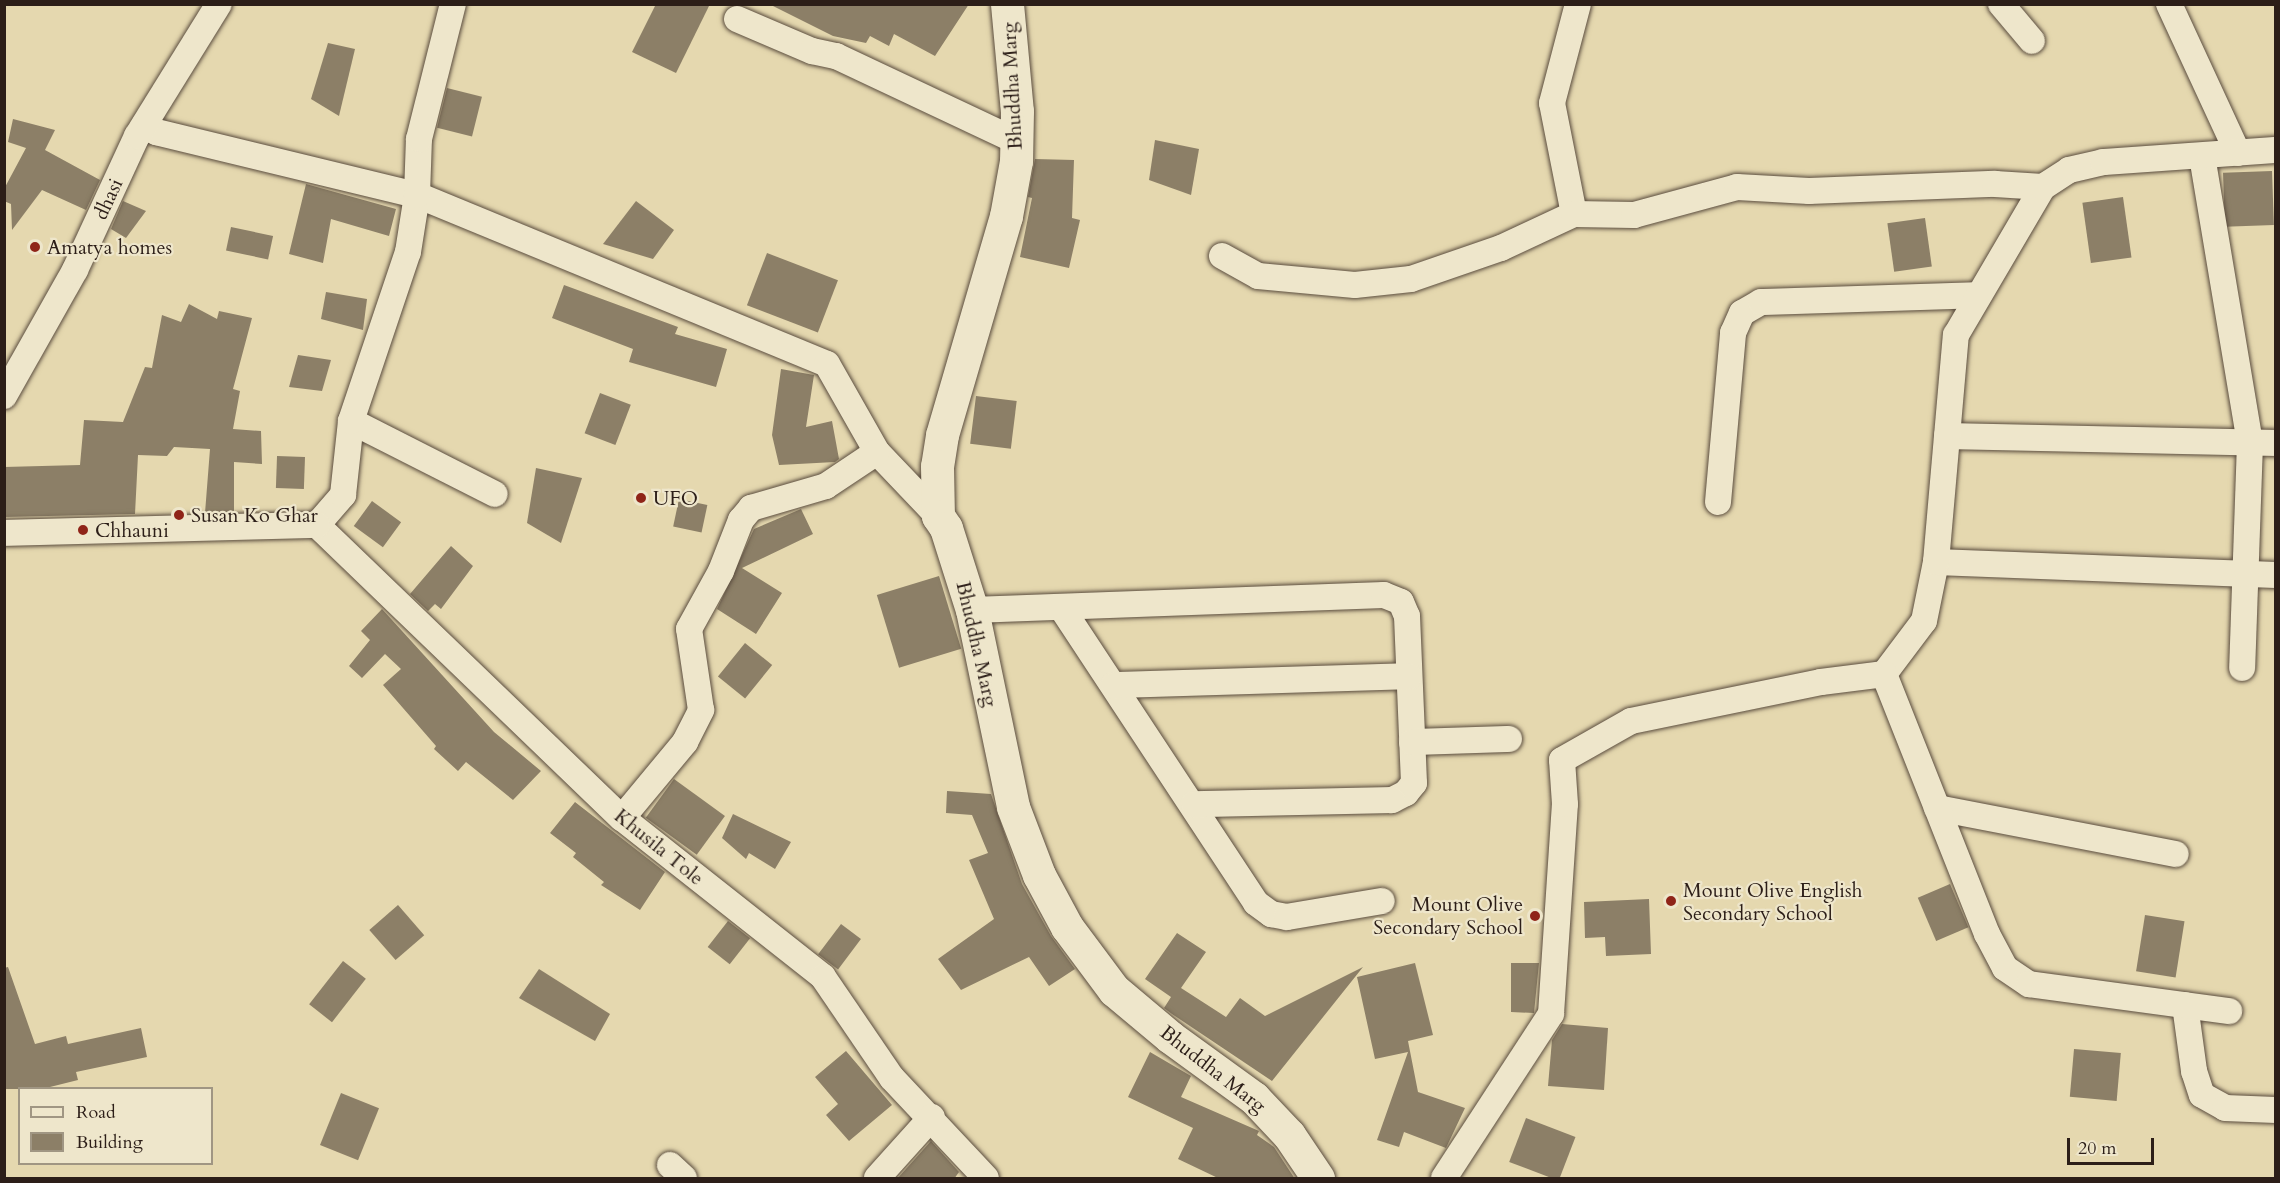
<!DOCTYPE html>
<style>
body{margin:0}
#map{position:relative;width:2280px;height:1183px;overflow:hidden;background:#e5d8af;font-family:Cardo,serif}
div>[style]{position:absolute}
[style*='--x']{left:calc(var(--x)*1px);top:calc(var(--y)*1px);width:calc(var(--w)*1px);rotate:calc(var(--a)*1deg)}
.building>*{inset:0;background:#8c7f67;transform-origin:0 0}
.roads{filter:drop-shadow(0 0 2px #5a4c3e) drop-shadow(0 0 2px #5a4c3e)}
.street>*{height:26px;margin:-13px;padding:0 13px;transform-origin:13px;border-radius:13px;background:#eee6cb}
.secondary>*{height:33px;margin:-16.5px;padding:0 16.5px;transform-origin:16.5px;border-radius:16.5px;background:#eee6cb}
.dots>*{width:16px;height:16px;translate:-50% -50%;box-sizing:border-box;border:3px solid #eee6cb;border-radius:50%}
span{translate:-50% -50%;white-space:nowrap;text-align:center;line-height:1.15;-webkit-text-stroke:4.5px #eee6cb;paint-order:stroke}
.street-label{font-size:20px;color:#2c1e18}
.poi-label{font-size:20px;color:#2c1e18}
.left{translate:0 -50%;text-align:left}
.right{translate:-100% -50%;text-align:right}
.frame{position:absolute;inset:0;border:6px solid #2c1e18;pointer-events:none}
.legend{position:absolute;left:18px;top:1087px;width:195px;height:78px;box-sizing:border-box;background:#eee6cb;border:2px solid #a09683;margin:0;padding:8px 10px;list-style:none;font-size:18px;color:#2c1e18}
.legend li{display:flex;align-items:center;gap:12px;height:30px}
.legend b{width:30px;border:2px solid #a09683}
.scale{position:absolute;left:2067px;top:1138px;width:87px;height:27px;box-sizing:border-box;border:3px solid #2c1e18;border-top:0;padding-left:8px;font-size:18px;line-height:21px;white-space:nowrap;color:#2c1e18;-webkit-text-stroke:4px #eee6cb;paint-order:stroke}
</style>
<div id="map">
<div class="building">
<i style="clip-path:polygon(656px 4px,710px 4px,676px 73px,632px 52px)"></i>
<i style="clip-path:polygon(769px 4px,969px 4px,935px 56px,894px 34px,889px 46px,870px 36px,866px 43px,833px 36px)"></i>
<i style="clip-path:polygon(328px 43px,355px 49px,339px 116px,311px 99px)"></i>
<i style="left:447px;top:88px;width:36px;height:41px;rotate:14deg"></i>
<i style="clip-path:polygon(13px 119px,55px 130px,45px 150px,100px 180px,86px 210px,42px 190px,12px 230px,11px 204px,4px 201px,4px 189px,26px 148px,8px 142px)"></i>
<i style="clip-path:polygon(1155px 140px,1199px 149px,1191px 195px,1149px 180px)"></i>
<i style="clip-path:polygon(1035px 159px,1074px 160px,1072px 218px,1080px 220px,1069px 268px,1020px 257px,1032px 198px,1028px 197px)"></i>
<i style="left:2272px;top:171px;width:54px;height:49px;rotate:88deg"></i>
<i style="clip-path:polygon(306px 184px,396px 209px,389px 236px,331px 219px,323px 263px,289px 254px)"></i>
<i style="left:2123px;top:197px;width:61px;height:41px;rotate:82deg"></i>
<i style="clip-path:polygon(123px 201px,146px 211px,126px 238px,111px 229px)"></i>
<i style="clip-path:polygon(636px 201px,674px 230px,653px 259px,603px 244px)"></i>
<i style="left:1925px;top:218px;width:49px;height:38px;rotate:82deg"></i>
<i style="left:231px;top:227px;width:43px;height:24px;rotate:12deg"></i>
<i style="left:767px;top:253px;width:76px;height:56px;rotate:21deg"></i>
<i style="clip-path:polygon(564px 285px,678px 327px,675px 334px,727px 349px,716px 387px,629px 362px,633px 349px,552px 318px)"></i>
<i style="clip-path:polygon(326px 292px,367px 299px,363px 330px,321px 319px)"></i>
<i style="clip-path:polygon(189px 304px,217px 319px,219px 311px,252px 318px,233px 389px,240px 391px,233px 429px,261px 431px,262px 464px,234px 462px,234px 512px,205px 513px,210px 449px,174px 447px,167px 456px,138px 455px,135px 514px,4px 517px,4px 467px,80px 465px,84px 420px,123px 422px,145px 367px,152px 368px,162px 315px,181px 322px)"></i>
<i style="clip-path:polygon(298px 355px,331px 360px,322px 391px,289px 387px)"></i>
<i style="clip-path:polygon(781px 369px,814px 375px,806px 427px,832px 421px,839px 459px,835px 462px,779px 465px,772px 435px)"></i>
<i style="left:600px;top:393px;width:33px;height:43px;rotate:21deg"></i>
<i style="left:976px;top:396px;width:41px;height:48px;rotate:7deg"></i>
<i style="left:305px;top:457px;width:32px;height:28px;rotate:92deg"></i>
<i style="clip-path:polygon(536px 468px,582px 478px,561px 543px,527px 523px)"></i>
<i style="left:679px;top:499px;width:29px;height:28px;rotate:12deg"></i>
<i style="left:372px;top:501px;width:36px;height:31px;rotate:36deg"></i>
<i style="clip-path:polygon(801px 509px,813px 534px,742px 568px,782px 593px,756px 634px,717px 609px,754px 529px)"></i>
<i style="clip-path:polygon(451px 546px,473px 566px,441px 609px,435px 604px,428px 611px,410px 594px)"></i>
<i style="left:939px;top:576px;width:76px;height:65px;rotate:73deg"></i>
<i style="clip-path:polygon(382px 609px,494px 732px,541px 771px,513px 800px,466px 762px,458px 771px,434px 749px,436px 746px,383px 685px,401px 669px,385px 654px,362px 678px,349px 666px,370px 640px,361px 631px)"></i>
<i style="left:745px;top:643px;width:35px;height:43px;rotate:39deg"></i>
<i style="left:674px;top:779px;width:63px;height:48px;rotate:36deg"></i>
<i style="clip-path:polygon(947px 791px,991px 794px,1022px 884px,1051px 936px,1075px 969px,1049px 986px,1029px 957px,961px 990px,938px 959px,994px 919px,969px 860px,988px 853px,972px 815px,946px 813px)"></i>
<i style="clip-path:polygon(575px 802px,665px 872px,640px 910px,601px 885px,604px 882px,573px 857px,576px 853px,550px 833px)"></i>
<i style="clip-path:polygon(733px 814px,791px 842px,775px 869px,749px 853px,746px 859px,722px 838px)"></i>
<i style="left:1950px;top:884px;width:47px;height:35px;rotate:67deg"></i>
<i style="clip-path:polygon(1649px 899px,1651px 954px,1606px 956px,1605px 937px,1585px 938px,1584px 902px)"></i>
<i style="left:398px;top:905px;width:40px;height:38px;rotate:49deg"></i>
<i style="left:2145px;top:915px;width:40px;height:57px;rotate:9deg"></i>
<i style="left:728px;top:921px;width:28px;height:33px;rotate:38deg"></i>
<i style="left:841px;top:924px;width:25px;height:38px;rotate:37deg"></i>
<i style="clip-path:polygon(1177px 933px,1206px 952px,1181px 988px,1226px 1017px,1240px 998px,1265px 1016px,1363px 967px,1272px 1081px,1172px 1014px,1164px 1008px,1171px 997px,1145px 979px)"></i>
<i style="left:343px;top:961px;width:29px;height:55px;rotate:38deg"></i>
<i style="clip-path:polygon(1415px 963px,1433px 1035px,1408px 1041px,1418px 1092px,1465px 1108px,1446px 1148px,1404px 1132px,1399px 1147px,1377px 1140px,1408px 1052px,1375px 1059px,1357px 977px)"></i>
<i style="clip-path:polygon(1511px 963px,1539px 963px,1534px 1013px,1511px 1012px)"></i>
<i style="clip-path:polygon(8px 967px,35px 1044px,66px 1036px,68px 1044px,141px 1028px,147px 1057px,76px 1072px,78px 1080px,42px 1089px,4px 1089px,4px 968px)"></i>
<i style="clip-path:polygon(539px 969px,610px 1014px,595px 1041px,519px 998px)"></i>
<i style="clip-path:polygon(1562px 1024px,1608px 1028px,1604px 1090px,1548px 1086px,1552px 1040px)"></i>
<i style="left:2074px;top:1049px;width:47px;height:48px;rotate:5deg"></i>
<i style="clip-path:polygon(846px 1051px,892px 1105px,849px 1141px,826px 1115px,838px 1104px,815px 1077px)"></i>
<i style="clip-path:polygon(1150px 1052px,1191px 1076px,1181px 1097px,1259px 1131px,1257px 1135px,1274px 1147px,1295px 1179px,1220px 1179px,1178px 1159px,1193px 1128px,1128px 1097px)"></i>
<i style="left:341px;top:1093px;width:41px;height:56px;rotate:22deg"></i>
<i style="left:1526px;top:1118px;width:53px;height:47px;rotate:21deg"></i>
<i style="clip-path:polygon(931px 1141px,959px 1172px,954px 1179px,897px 1179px)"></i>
</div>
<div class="roads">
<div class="street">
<i style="--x:2001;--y:4;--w:48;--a:50"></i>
<i style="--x:2169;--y:4;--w:164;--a:65.2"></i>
<i style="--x:737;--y:19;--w:82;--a:23.1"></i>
<i style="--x:812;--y:51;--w:25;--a:12"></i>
<i style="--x:836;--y:56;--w:200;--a:25.2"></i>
<i style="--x:145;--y:124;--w:14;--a:36"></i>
<i style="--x:156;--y:132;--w:268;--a:13.6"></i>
<i style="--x:417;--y:195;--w:443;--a:22.4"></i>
<i style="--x:827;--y:364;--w:101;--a:60.4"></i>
<i style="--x:877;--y:452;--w:88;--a:46.4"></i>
<i style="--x:2202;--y:156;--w:291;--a:80.5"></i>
<i style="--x:2250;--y:443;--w:225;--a:92"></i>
<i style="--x:1574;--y:214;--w:113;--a:-101.2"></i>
<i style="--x:1552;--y:103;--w:102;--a:-75.3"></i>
<i style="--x:1222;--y:256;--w:41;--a:29.1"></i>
<i style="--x:1258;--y:276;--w:97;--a:5.3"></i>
<i style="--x:1355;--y:285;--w:56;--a:-6.1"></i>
<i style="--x:1411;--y:279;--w:95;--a:-19"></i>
<i style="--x:1501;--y:248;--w:81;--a:-25"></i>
<i style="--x:1574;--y:214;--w:60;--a:1"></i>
<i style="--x:1634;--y:215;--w:107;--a:-15.2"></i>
<i style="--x:1737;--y:187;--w:72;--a:3.2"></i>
<i style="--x:1809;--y:191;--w:186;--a:-2.2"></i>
<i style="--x:1995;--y:184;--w:48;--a:3.6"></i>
<i style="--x:4;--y:396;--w:145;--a:-60.6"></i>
<i style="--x:75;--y:270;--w:148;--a:-65.2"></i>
<i style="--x:137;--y:136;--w:155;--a:-58.2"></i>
<i style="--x:351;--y:421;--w:161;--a:26.9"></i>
<i style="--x:1947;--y:436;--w:329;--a:1.2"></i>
<i style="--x:1718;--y:502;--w:170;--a:-84.9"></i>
<i style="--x:1733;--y:333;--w:22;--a:-66"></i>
<i style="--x:1742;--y:313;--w:22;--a:-30"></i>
<i style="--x:1761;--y:302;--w:217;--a:-1.8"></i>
<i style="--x:317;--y:525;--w:423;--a:43.9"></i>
<i style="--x:622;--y:818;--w:256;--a:38.3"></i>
<i style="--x:823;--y:977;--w:122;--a:55.7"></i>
<i style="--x:892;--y:1078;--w:137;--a:46.8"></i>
<i style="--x:317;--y:525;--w:40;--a:-49"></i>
<i style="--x:343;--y:495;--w:74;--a:-83.8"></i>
<i style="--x:351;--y:421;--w:178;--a:-71.4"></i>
<i style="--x:408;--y:252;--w:58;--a:-81"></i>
<i style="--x:417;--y:195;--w:56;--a:-88"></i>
<i style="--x:419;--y:139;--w:139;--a:-75.9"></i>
<i style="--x:4;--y:533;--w:313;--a:-1.5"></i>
<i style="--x:1936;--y:562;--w:340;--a:2.2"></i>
<i style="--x:1061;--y:607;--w:354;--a:56.6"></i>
<i style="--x:1256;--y:903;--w:19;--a:36"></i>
<i style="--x:1271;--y:914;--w:16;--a:11"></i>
<i style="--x:1287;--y:917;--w:96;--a:-9.6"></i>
<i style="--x:972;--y:610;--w:412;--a:-2.1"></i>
<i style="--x:1384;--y:595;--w:18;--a:22"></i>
<i style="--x:1401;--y:602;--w:15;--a:67"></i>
<i style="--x:1407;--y:616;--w:167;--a:87.6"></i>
<i style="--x:1414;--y:783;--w:13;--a:129"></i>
<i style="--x:1406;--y:793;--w:16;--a:153"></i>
<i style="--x:1392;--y:800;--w:198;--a:178.8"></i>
<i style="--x:1884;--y:674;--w:66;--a:-53"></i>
<i style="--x:1924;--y:621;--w:60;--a:-78.5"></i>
<i style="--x:1936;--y:562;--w:228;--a:-85"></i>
<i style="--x:1956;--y:335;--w:172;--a:-59.6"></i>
<i style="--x:2043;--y:187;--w:31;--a:-33"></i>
<i style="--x:2069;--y:170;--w:35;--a:-13"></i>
<i style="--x:2103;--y:162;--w:173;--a:-4"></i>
<i style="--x:1114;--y:685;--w:295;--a:-1.7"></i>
<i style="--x:1412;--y:742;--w:97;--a:-1.8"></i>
<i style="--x:1937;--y:808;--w:243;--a:10.9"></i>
<i style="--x:622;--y:818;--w:99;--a:-50.3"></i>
<i style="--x:685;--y:742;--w:36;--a:-63"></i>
<i style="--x:701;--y:710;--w:82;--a:-98.4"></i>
<i style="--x:689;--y:629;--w:66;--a:-61.1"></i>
<i style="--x:721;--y:571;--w:55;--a:-68.6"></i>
<i style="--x:741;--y:520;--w:16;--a:-50"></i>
<i style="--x:751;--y:508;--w:78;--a:-16.3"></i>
<i style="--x:826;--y:486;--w:61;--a:-33.7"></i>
<i style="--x:2185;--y:1005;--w:67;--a:82.2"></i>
<i style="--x:2194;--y:1071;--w:25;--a:72"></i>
<i style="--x:2202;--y:1095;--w:26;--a:29"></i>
<i style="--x:2225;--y:1108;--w:51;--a:2.2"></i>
<i style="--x:670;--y:1165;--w:19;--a:43"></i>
<i style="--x:877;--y:1178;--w:82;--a:-48"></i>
<i style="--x:1444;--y:1178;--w:196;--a:-56.9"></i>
<i style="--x:1551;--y:1014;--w:210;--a:-86.2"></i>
<i style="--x:1565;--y:804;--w:44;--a:-93.9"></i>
<i style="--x:1562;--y:760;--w:79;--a:-29.5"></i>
<i style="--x:1631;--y:721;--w:194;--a:-11.6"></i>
<i style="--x:1821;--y:682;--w:64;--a:-7.2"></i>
<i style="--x:1884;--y:674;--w:280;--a:68.4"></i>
<i style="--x:1987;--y:934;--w:38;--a:62"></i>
<i style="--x:2005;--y:968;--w:29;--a:34"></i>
<i style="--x:2029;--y:984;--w:202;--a:7.7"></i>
</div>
<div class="secondary">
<i style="--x:1007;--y:4;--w:107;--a:84.7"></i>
<i style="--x:1017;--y:111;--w:50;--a:91.1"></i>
<i style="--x:1016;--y:161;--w:56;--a:100.3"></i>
<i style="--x:1006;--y:216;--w:228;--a:106.3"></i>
<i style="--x:942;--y:435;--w:31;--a:99"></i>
<i style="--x:937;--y:466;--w:50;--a:88.9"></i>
<i style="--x:938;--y:516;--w:14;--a:56"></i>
<i style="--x:946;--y:528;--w:86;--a:72.4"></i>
<i style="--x:972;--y:610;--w:201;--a:78.2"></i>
<i style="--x:1013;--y:807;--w:73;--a:69.1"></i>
<i style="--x:1039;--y:875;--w:59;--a:61.7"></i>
<i style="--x:1067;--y:927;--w:79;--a:53.3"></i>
<i style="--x:1114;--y:990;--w:73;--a:40"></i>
<i style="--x:1170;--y:1037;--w:104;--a:36"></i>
<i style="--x:1254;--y:1098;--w:51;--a:46.6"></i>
<i style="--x:1289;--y:1135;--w:52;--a:56"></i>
</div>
</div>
<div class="dots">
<i style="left:35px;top:247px;background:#8f2418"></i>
<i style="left:641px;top:498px;background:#8f2418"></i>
<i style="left:179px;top:515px;background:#8f2418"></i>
<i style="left:83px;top:530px;background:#8f2418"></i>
<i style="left:1671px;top:901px;background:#8f2418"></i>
<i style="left:1535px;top:916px;background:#8f2418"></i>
</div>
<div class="street-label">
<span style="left:1012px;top:86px;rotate:-93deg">Bhuddha Marg</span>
<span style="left:108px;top:199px;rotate:-65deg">dhasi</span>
<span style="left:977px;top:644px;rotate:77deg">Bhuddha Marg</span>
<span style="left:659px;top:847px;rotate:39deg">Khusila Tole</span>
<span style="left:1213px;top:1069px;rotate:38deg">Bhuddha Marg</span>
</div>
<div class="poi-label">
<span class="left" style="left:47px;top:247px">Amatya homes</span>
<span class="left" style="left:653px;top:498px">UFO</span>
<span class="left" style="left:191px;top:515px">Susan Ko Ghar</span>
<span class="left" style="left:95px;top:530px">Chhauni</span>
<span class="left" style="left:1683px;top:902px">Mount Olive English<br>Secondary School</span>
<span class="right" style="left:1523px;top:916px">Mount Olive<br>Secondary School</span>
</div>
<div class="frame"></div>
<ul class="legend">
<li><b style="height:8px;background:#eee6cb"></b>Road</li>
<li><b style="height:16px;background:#8c7f67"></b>Building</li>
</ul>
<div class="scale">20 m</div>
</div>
